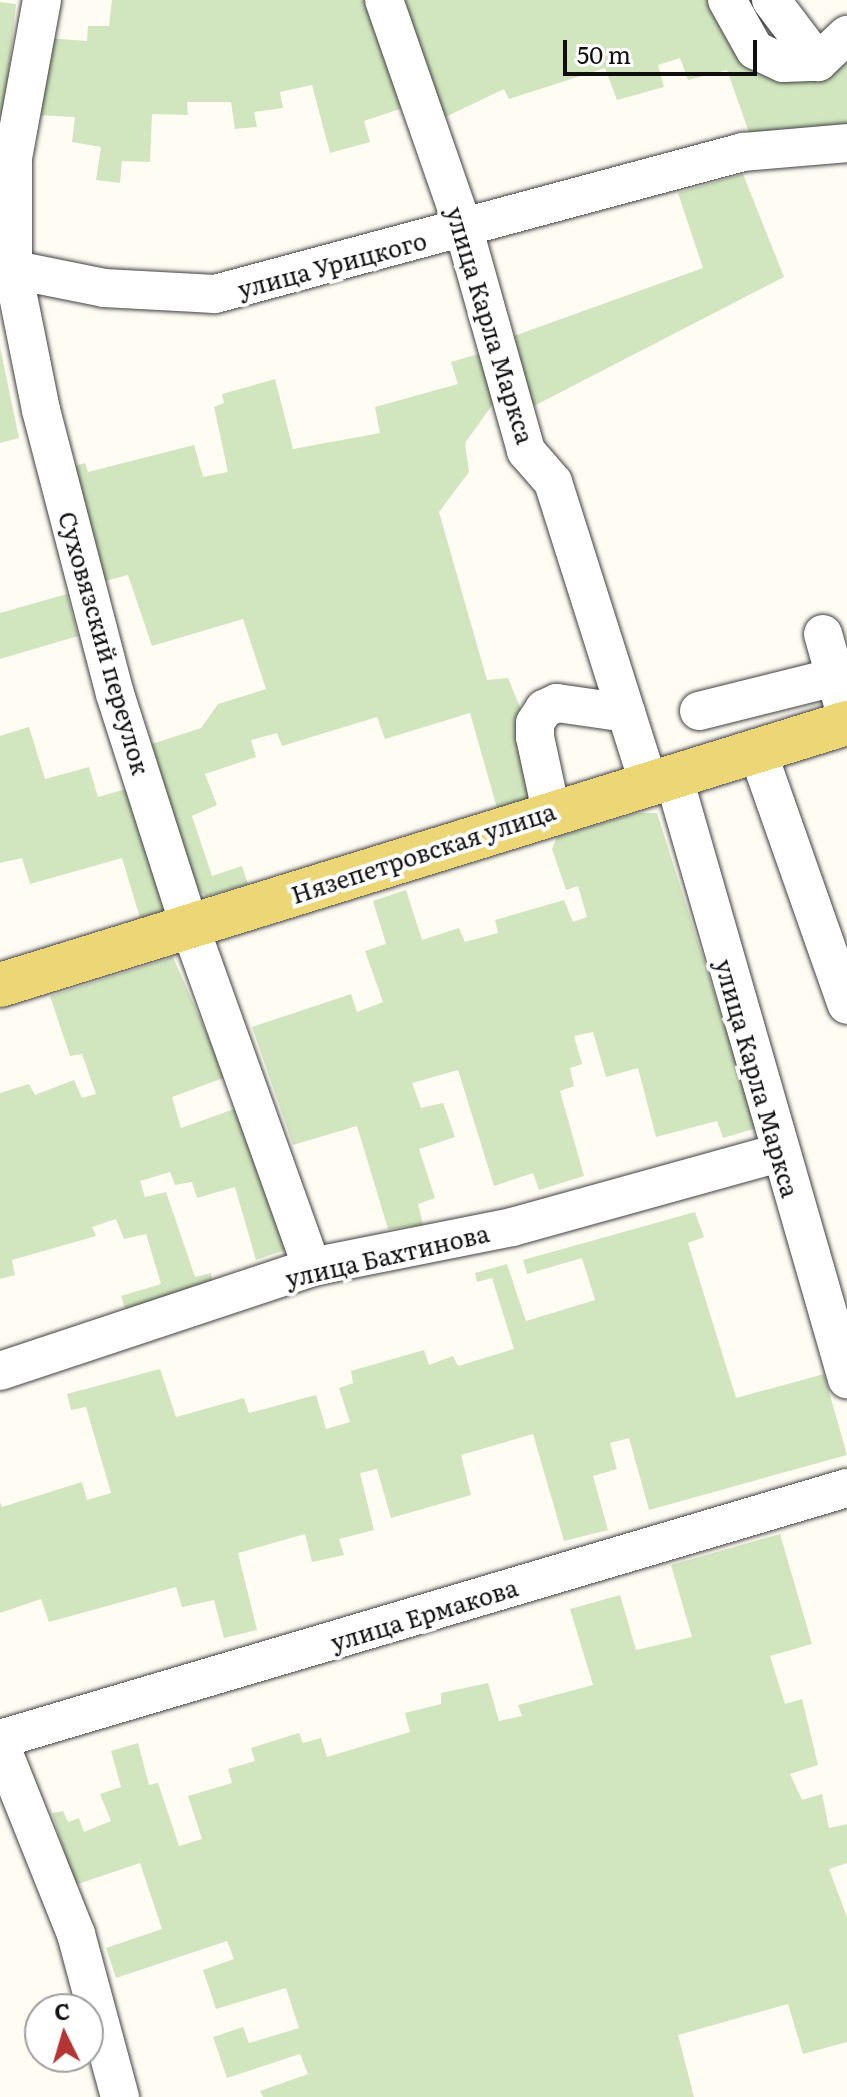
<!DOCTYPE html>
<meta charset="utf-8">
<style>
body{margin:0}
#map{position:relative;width:847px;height:2097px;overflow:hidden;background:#fefcf3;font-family:Literata,serif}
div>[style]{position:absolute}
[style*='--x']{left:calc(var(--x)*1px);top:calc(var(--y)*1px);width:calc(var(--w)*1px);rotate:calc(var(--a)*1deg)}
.green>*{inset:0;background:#d1e6bf}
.roads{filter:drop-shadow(0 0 2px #424242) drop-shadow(0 0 2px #424242)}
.minor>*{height:38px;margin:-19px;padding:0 19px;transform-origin:19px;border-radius:19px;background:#fff}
.major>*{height:44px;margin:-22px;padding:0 22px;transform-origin:22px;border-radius:22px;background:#ecd675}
span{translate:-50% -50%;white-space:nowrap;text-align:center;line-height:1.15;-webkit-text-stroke:8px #fff;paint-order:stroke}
.street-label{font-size:24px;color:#0f0f0f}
.north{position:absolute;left:24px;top:1993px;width:80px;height:80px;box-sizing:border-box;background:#fff;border:2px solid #9f9f9f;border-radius:50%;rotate:355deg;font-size:22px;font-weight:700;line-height:32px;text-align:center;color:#0f0f0f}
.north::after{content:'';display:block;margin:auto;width:28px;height:36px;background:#b43533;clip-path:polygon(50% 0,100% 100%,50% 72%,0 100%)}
.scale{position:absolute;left:563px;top:40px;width:194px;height:36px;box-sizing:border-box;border:4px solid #0f0f0f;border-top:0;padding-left:10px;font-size:24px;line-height:28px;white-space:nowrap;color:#0f0f0f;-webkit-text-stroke:6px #fff;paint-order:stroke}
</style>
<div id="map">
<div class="green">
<i style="clip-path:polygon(112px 0,366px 0,409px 106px,364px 121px,370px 142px,330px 153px,312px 85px,280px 92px,283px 108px,254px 112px,257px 127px,235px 129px,231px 102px,187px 102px,188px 115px,152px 114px,150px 162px,122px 161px,120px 183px,96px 180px,101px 147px,72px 142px,75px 117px,36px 115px,48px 38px,87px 41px,88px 26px,109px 26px)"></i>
<i style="clip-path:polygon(399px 0,717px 0,734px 43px,847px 48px,847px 131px,751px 138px,727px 70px,688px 80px,680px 58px,658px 65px,664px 87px,617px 100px,605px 68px,509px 99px,504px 89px,437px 121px)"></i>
<i style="clip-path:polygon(0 2px,16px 4px,0 159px)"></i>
<i style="clip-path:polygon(743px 174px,784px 277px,528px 409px,511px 337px,703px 268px,678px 193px)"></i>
<i style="clip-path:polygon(0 347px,19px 438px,0 443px)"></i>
<i style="clip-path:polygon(485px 352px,493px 404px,465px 443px,469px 472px,439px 512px,487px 680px,508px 678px,528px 727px,543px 795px,497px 808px,470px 713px,385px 739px,377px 717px,282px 746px,277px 733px,251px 740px,256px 757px,205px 774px,217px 805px,192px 816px,212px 876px,242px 866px,248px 884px,207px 896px,189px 886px,149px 745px,201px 728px,218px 704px,266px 689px,243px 619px,152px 646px,128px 575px,98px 583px,73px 467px,85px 463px,88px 472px,194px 445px,203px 477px,228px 472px,214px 407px,224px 403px,222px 394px,275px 379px,293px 449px,380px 433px,375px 407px,458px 384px,451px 362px)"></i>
<i style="clip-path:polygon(67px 594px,78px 636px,0 659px,0 613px)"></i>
<i style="clip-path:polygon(29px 727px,45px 779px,89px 767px,98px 797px,126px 789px,166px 910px,140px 918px,122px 858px,30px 884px,22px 858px,0 863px,0 736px)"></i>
<i style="clip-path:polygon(637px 813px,657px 813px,757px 1128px,723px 1138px,717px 1121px,656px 1137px,638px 1068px,606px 1077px,593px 1032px,574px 1036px,582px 1064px,570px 1068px,574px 1086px,560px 1091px,584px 1176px,539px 1190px,533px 1173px,494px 1186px,458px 1070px,412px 1083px,421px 1108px,443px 1103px,455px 1137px,419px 1149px,435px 1198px,418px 1204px,423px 1225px,388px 1229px,357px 1126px,293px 1145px,252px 1027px,351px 994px,357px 1012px,383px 1002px,365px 951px,386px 944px,373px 901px,406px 890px,422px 940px,459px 928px,465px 942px,498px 933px,495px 920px,564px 900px,573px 922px,587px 917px,578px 886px,566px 890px,552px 849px,557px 837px)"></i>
<i style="clip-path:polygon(173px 957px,226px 1077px,172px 1097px,181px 1128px,240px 1107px,291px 1248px,256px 1260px,235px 1187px,197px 1198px,192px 1182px,175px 1185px,170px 1172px,140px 1181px,145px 1197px,166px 1192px,195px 1277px,211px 1273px,213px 1285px,126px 1311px,121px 1296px,161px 1284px,146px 1234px,124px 1239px,116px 1219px,92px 1227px,96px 1236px,12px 1260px,15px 1275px,0 1279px,0 1093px,29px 1084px,35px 1095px,74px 1080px,82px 1098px,96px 1094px,82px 1054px,70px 1056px,50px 996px)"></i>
<i style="clip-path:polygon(695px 1212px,704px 1237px,688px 1243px,736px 1398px,824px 1374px,847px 1455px,649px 1510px,629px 1438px,610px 1443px,617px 1469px,593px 1476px,608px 1530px,564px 1541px,533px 1434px,461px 1455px,471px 1495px,391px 1518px,377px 1469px,360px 1473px,374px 1530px,339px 1539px,344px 1555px,312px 1562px,305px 1534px,238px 1553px,257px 1630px,224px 1638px,214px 1600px,182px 1607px,176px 1587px,49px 1622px,41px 1599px,0 1613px,0 1502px,2px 1507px,82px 1482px,87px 1500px,111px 1493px,86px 1407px,71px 1410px,67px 1394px,160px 1369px,176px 1417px,244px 1398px,249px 1413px,316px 1395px,326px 1429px,350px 1422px,339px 1388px,353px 1383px,351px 1371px,424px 1350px,429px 1365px,453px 1356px,458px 1366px,514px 1349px,492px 1278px,477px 1282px,475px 1273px,507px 1264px,526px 1321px,595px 1300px,582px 1258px,527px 1274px,523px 1260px)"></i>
<i style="clip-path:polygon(780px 1534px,812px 1644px,770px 1656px,785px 1704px,802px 1699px,818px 1765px,790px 1774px,802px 1800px,822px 1794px,829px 1828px,847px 1824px,847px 1863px,829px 1869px,847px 1917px,847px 2042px,803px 2054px,788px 2004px,678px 2035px,694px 2097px,263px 2097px,260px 2091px,308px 2074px,300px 2054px,227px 2078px,213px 2037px,243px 2027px,249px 2043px,299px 2028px,286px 1988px,216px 2009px,203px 1970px,234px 1959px,227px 1941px,116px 1978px,106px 1948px,162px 1929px,140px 1863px,75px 1885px,52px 1813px,63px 1811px,68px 1822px,79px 1818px,84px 1832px,111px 1821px,100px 1794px,121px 1787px,111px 1751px,138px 1743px,149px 1785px,158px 1783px,179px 1846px,202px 1839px,188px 1796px,232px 1783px,228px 1769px,255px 1761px,251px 1748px,299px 1733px,303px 1743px,321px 1738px,327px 1757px,410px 1732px,405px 1713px,441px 1704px,441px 1693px,488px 1683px,499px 1721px,522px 1716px,518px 1705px,593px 1685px,570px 1609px,620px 1595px,636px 1650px,692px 1637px,671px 1565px)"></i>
</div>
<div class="roads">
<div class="minor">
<i style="--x:42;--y:0;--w:161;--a:100.4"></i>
<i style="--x:13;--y:158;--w:113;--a:90"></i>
<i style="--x:13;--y:271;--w:142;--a:78.6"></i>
<i style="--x:41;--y:410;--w:293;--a:75.4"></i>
<i style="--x:115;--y:694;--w:245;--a:72.2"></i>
<i style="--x:190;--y:927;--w:361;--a:70.3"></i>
<i style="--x:384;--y:0;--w:244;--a:70.8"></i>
<i style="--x:464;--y:230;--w:230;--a:74.3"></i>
<i style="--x:526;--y:451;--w:41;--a:48.9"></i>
<i style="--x:553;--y:482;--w:315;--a:72.4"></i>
<i style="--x:727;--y:0;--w:57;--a:60.8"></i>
<i style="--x:755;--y:50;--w:31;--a:25"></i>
<i style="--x:783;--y:63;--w:35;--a:-2"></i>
<i style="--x:771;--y:0;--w:78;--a:52.8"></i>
<i style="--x:818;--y:62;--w:40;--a:-43"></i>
<i style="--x:0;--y:267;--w:106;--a:11.4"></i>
<i style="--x:104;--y:288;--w:111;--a:3.1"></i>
<i style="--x:215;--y:294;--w:547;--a:-15.05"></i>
<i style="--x:743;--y:152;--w:104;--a:-4.9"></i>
<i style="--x:823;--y:634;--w:70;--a:74.2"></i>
<i style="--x:699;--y:711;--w:140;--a:-14"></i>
<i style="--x:757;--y:750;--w:270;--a:70.6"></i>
<i style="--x:673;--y:775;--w:629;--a:73.93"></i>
<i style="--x:551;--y:811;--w:76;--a:-102.2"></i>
<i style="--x:535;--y:737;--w:14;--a:-90"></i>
<i style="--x:535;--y:723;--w:17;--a:-57"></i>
<i style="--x:544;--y:709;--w:14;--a:-25"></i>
<i style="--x:557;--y:703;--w:70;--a:8.2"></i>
<i style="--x:0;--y:1371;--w:329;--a:-18.4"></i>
<i style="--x:312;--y:1267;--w:204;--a:-11.3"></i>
<i style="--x:512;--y:1227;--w:276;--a:-15.5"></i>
<i style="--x:0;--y:1739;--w:883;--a:-16.51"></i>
<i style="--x:0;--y:1744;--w:205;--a:68.2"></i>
<i style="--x:76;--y:1934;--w:169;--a:74.9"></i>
</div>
<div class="major">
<i style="--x:0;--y:985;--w:887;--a:-17.19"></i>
</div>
</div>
<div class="street-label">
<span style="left:332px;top:264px;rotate:-15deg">улица Урицкого</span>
<span style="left:491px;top:325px;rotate:73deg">улица Карла Маркса</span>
<span style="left:105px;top:643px;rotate:74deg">Суховязский переулок</span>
<span style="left:423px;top:852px;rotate:-18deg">Нязепетровская улица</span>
<span style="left:758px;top:1078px;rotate:74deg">улица Карла Маркса</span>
<span style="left:387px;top:1255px;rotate:-13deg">улица Бахтинова</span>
<span style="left:424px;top:1614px;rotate:-17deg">улица Ермакова</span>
</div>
<div class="north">С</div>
<div class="scale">50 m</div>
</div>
